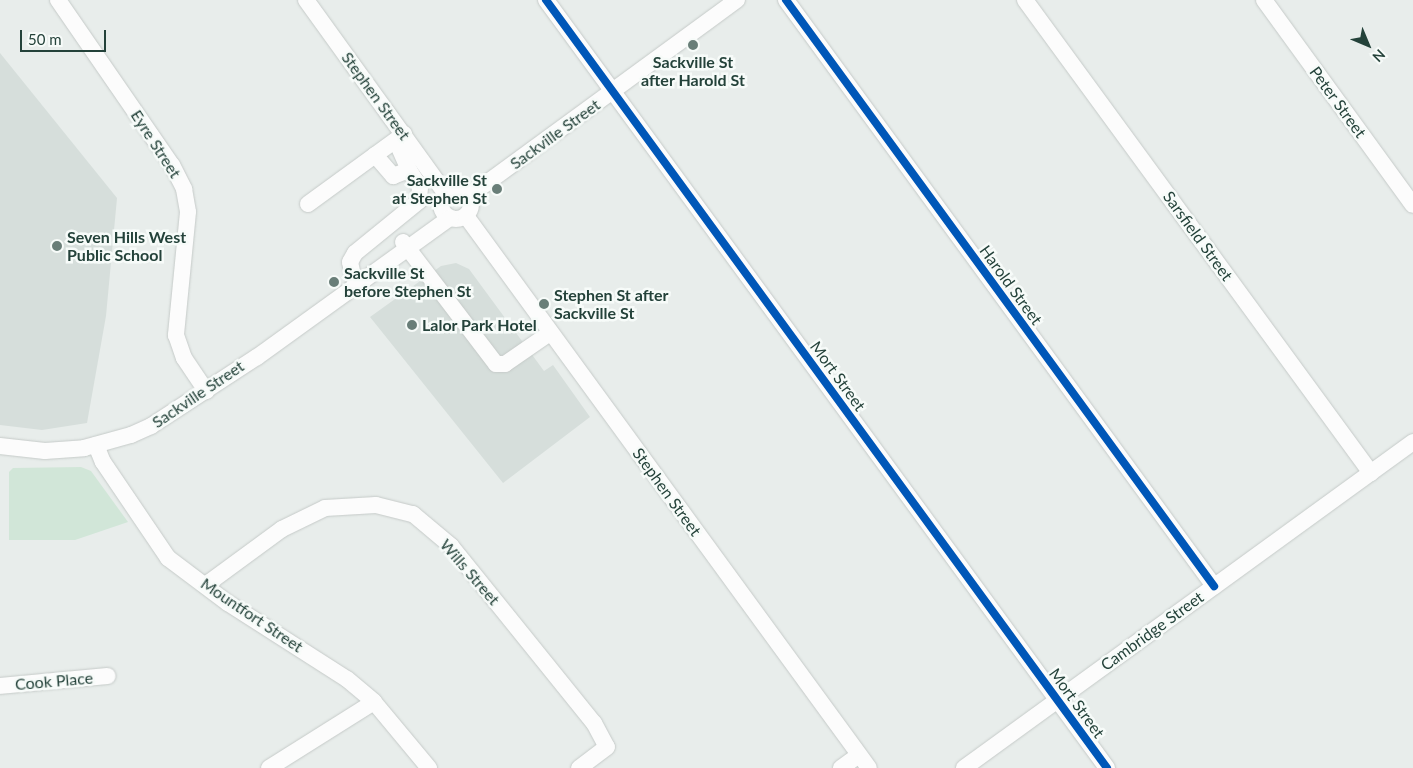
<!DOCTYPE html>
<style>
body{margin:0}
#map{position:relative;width:1413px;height:768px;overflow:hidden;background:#e8edeb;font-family:Lato,sans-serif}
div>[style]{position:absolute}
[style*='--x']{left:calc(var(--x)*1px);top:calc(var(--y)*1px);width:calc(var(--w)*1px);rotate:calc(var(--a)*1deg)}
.built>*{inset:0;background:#d6dedb}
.green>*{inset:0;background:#d1e6d8}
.roads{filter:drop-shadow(0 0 1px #c5cac8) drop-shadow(0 0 1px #c5cac8)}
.minor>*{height:16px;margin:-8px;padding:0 8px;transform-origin:8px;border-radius:8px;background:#fcfcfc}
.minor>.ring{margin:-8px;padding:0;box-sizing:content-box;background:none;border:16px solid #fcfcfc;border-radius:50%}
.cycleway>*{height:8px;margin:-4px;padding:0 4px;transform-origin:4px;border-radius:4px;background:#0057b8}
.dots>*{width:14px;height:14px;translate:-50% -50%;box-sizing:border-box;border:2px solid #f7fbf9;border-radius:50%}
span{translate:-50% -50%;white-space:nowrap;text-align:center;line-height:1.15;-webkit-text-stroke:5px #f7fbf9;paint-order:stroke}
.poi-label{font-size:16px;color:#24423a;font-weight:700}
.right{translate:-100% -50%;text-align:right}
.left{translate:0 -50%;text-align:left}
.street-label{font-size:16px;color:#24423a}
.north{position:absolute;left:1343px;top:20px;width:50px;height:50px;-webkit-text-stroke:4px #f7fbf9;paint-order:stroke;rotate:135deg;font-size:14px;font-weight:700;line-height:20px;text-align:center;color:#24423a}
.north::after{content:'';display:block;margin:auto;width:18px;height:22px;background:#24423a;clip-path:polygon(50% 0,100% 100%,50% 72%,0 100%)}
.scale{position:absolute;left:20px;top:30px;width:86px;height:22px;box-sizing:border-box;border:2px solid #24423a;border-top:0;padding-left:6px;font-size:15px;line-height:18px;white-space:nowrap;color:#24423a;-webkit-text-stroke:4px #f7fbf9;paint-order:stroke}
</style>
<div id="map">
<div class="built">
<i style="clip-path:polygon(0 53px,117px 198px,106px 316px,87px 423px,42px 430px,0 425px)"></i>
<i style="clip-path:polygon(456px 263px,469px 269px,544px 371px,553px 365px,590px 417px,503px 483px,370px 317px,441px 266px)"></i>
</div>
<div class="green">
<i style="clip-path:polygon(81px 467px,91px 471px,128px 522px,75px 540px,9px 540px,9px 472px,13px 468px)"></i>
</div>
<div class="roads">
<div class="minor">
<i style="--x:58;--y:0;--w:201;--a:55.4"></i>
<i style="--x:172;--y:165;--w:27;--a:63"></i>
<i style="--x:184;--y:189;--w:23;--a:80"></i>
<i style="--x:188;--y:212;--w:124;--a:95.6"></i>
<i style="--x:176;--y:335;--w:24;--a:71"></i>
<i style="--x:184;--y:358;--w:40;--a:56"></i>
<i style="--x:306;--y:0;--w:238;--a:54.2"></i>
<i style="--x:546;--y:0;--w:951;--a:53.85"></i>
<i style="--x:786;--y:0;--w:726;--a:53.86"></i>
<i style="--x:1025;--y:0;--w:586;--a:53.81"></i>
<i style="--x:1264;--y:0;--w:253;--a:54"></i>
<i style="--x:375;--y:155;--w:28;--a:49"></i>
<i style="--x:393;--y:176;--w:17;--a:-21"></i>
<i style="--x:409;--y:170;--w:32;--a:-114"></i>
<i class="ring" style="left:441px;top:189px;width:14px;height:14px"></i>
<i style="--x:469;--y:196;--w:332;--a:-36.2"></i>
<i style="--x:308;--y:204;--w:119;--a:-36.1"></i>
<i style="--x:466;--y:216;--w:683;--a:53.87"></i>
<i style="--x:403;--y:242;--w:153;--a:52.7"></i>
<i style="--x:496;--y:364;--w:9;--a:0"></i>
<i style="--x:505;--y:364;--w:55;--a:-34.6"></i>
<i style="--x:353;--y:276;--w:14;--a:-102"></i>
<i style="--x:350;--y:262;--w:10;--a:-61"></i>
<i style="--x:355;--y:253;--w:82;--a:-39.1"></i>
<i style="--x:419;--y:201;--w:14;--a:-86"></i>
<i style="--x:420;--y:187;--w:20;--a:-123"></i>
<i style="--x:96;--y:445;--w:18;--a:68"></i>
<i style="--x:103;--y:462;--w:116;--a:55.9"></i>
<i style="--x:168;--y:558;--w:75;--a:36.9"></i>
<i style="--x:228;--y:603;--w:141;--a:32.6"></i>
<i style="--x:347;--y:679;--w:35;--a:40"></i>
<i style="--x:374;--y:702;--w:86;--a:50.2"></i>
<i style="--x:0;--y:446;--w:45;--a:6.3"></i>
<i style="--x:45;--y:451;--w:39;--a:-4"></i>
<i style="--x:84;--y:448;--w:49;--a:-15.5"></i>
<i style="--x:131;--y:435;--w:22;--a:-24"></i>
<i style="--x:151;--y:426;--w:126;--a:-33.1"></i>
<i style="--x:257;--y:357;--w:238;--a:-35.8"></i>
<i style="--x:207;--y:584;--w:93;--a:-36.3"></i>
<i style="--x:282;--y:529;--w:48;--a:-26"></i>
<i style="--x:325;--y:508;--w:51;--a:-3.4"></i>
<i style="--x:376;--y:505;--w:38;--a:14"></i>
<i style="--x:413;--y:514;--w:50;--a:40.1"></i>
<i style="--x:451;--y:546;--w:228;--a:51.1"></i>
<i style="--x:594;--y:723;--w:27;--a:62"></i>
<i style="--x:607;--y:747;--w:35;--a:143"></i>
<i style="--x:0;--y:686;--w:108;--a:-5.3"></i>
<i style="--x:269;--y:768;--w:124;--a:-32.2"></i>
<i style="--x:841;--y:768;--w:22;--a:-36"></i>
<i style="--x:964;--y:768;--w:555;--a:-35.98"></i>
</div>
</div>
<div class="cycleway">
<i style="--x:546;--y:0;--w:951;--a:53.85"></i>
<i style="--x:786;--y:0;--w:726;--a:53.86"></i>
</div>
<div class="dots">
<i style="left:693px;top:45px;background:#697e78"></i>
<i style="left:497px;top:189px;background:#697e78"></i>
<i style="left:57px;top:246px;background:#697e78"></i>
<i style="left:334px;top:282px;background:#697e78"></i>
<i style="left:544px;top:304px;background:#697e78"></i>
<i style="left:412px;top:325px;background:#697e78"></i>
</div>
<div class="poi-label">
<span style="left:693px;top:71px">Sackville St<br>after Harold St</span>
<span class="right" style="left:487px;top:189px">Sackville St<br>at Stephen St</span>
<span class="left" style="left:67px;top:246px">Seven Hills West<br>Public School</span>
<span class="left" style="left:344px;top:282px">Sackville St<br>before Stephen St</span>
<span class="left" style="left:554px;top:304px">Stephen St after<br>Sackville St</span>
<span class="left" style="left:422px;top:325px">Lalor Park Hotel</span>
</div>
<div class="street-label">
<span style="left:376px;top:96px;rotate:54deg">Stephen Street</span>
<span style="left:1338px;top:102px;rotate:54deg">Peter Street</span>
<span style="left:555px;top:134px;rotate:-36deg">Sackville Street</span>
<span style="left:156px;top:144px;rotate:57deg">Eyre Street</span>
<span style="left:1198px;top:236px;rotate:54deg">Sarsfield Street</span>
<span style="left:1011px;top:285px;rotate:54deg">Harold Street</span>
<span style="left:838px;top:376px;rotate:54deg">Mort Street</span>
<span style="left:198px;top:394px;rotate:-34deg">Sackville Street</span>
<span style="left:667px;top:492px;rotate:54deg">Stephen Street</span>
<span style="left:470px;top:572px;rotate:49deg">Wills Street</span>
<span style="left:252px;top:615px;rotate:34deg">Mountfort Street</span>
<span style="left:1152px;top:631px;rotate:-36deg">Cambridge Street</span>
<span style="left:54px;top:681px;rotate:-5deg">Cook Place</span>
<span style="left:1077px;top:703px;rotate:54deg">Mort Street</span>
</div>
<div class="north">N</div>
<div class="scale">50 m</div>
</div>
